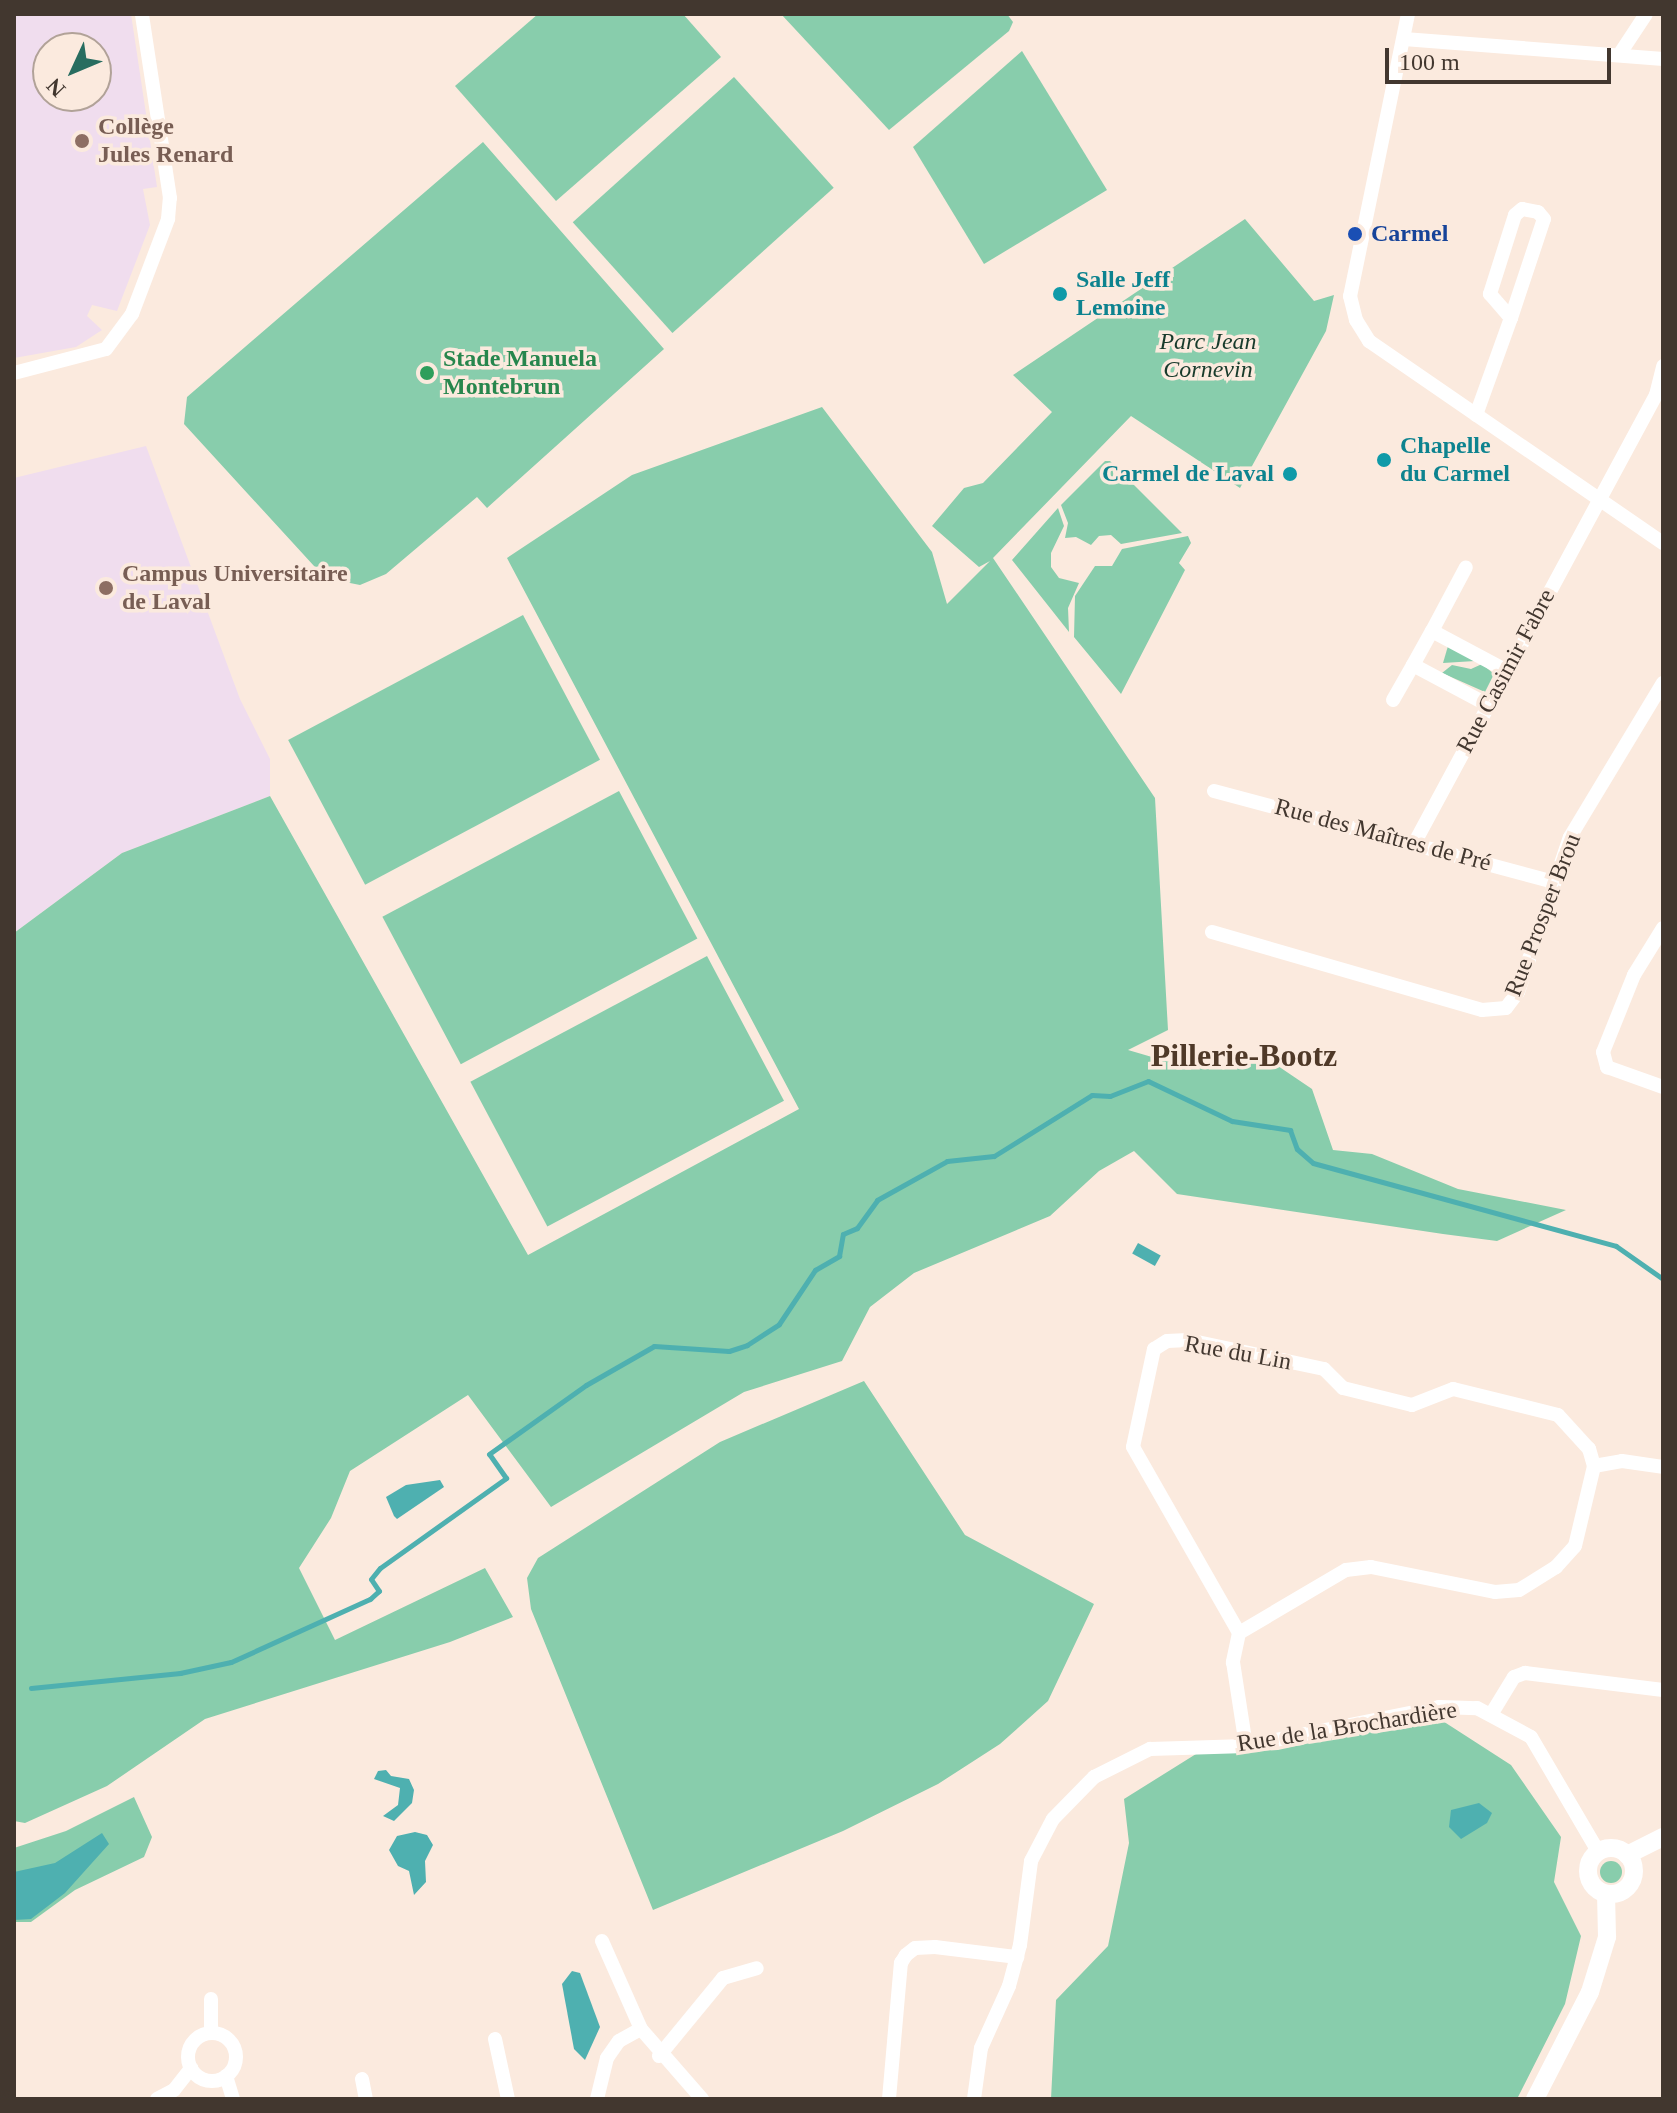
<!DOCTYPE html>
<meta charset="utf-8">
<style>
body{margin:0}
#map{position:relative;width:1677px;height:2113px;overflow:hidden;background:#fbeade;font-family:"Times New Roman",serif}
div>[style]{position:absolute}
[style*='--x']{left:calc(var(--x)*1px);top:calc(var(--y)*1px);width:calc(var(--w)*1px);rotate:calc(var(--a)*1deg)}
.education>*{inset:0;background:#f0ddee}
.green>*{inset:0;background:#88cdac;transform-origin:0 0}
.round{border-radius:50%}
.water>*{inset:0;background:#4eb0b0;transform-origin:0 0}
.stream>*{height:5px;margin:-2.5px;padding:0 2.5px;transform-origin:2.5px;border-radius:2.5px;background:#4eb0b0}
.minor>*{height:14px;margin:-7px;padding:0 7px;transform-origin:7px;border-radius:7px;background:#fff}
.minor>.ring{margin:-7px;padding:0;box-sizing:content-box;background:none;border:14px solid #fff;border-radius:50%}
.tertiary>*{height:18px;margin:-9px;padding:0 9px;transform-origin:9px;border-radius:9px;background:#fff}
.tertiary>.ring{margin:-9px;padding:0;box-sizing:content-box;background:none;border:18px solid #fff;border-radius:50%}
.dots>*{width:22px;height:22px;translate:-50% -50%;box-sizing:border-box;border:4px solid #fbeade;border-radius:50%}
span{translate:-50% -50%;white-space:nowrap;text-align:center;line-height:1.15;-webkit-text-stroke:7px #fbeade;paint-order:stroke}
.education-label{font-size:24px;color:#785e54;font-weight:700}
.left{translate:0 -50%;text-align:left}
.transit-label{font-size:24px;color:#164399;font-weight:700}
.culture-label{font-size:24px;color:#0d838f;font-weight:700}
.right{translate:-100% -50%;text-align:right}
.park-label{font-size:24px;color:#183b2c;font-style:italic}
.leisure-label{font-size:24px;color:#27864d;font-weight:700}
.street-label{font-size:24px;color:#42372f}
.district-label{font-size:32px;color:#4f3928;font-weight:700}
.frame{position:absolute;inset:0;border:16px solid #42372f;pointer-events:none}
.north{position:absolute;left:32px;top:32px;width:80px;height:80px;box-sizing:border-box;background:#fbeade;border:2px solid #b1a298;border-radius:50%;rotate:226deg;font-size:22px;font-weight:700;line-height:32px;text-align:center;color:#42372f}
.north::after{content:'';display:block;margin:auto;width:28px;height:36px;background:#286d60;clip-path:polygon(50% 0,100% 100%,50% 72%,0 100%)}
.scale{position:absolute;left:1385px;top:48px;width:226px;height:36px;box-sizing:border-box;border:4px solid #42372f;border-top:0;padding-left:10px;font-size:24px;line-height:28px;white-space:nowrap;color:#42372f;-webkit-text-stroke:6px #fbeade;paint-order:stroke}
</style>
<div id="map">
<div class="education">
<i style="clip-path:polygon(evenodd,14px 14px,131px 14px,157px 187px,143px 189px,150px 225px,117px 311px,92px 305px,87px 316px,102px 330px,76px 347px,14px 358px,14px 14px,48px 48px,96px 48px,96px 96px,48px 96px,48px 48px)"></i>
<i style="clip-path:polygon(146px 446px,240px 699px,270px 759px,270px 796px,122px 853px,14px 933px,14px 478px)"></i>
</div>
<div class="green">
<i style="clip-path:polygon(538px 14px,683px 14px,721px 57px,556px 201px,455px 86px)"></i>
<i style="clip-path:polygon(781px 14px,1007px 14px,1013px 22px,1009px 31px,889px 130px)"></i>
<i style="clip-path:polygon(1022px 51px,1107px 190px,984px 264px,913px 147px)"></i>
<i style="left:734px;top:77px;width:149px;height:217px;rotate:48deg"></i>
<i style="clip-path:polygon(483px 142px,664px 349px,487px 508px,477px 497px,386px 574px,360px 585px,325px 578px,184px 424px,187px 397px)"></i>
<i style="clip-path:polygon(1245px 219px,1314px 301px,1334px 295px,1326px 331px,1240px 488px,1131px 416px,993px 558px,1155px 798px,1168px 1030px,1128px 1050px,1169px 1062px,1275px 1064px,1312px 1089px,1333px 1150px,1372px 1154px,1458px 1189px,1566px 1210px,1497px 1241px,1443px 1234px,1177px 1194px,1134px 1151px,1099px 1171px,1050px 1216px,914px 1273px,870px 1307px,842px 1361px,744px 1392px,551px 1507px,468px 1395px,350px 1471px,331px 1518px,299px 1568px,335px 1640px,485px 1568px,513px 1617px,450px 1642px,205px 1719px,107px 1786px,25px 1823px,14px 1821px,14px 933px,122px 853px,270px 796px,528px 1255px,799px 1109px,507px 558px,632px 475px,822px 407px,932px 552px,947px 604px,990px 561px,979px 567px,932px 526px,964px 488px,983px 483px,1052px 412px,1013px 375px)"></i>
<i style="clip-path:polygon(1105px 461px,1110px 461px,1182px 533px,1121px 544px,1111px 535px,1099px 536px,1091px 545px,1076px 537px,1065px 538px,1068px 523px,1061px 505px)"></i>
<i style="clip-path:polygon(1058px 508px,1064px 526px,1051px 553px,1051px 567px,1059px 578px,1079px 583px,1068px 608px,1069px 632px,1012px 560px)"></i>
<i style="clip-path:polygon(1188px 536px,1191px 543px,1179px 563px,1185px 570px,1121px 694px,1074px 637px,1075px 596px,1095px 566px,1112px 566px,1122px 549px)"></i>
<i style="left:523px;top:615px;width:164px;height:266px;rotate:62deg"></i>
<i style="clip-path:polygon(1448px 646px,1475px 661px,1443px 663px)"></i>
<i style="clip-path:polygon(1482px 664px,1494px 674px,1485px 692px,1442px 673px,1452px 665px,1471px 669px)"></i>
<i style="left:619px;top:791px;width:167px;height:268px;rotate:62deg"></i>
<i style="left:707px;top:956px;width:164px;height:268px;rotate:62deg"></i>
<i style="clip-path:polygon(864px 1381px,965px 1535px,1094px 1604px,1048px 1701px,1000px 1744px,938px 1784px,843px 1831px,653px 1910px,531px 1609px,527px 1578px,538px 1558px,720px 1442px)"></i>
<i style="clip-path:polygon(1435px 1716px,1511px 1765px,1561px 1837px,1554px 1882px,1581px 1936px,1565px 2004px,1517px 2099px,1051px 2099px,1056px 2000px,1108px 1946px,1129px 1843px,1124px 1799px,1196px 1754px,1278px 1750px)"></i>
<i style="clip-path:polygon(134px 1797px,152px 1837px,144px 1857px,75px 1890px,31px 1922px,14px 1922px,14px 1848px,66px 1831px)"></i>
<i class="round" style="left:1600px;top:1861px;width:22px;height:22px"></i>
</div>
<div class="water">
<i style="left:1138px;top:1243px;width:26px;height:12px;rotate:29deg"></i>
<i style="clip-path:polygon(440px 1480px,444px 1487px,397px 1519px,394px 1516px,386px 1497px,406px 1485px)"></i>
<i style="clip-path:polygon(386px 1770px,391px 1776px,409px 1779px,414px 1790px,412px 1803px,394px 1821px,383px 1816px,398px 1805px,400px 1788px,374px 1779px,378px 1771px)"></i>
<i style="clip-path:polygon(1479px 1803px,1492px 1813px,1487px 1823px,1461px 1839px,1449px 1827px,1451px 1810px)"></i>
<i style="clip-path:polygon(415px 1832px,427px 1835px,433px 1845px,425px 1861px,426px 1882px,414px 1895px,409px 1871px,398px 1866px,389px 1850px,397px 1836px)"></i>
<i style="clip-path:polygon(102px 1833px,109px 1844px,65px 1893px,31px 1919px,14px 1920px,14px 1872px,55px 1863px)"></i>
<i style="clip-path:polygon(572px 1971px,580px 1973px,600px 2027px,585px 2060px,574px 2049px,562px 1984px)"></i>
</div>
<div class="stream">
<i style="--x:31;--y:1688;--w:150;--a:-5.7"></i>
<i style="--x:180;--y:1673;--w:52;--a:-12.2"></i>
<i style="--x:231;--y:1662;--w:153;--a:-24.4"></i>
<i style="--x:370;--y:1599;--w:12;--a:-42"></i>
<i style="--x:379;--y:1591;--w:14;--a:-124"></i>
<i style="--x:371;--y:1579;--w:14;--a:-51"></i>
<i style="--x:380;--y:1568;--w:155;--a:-35.5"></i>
<i style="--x:506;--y:1478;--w:29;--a:-125"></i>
<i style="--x:489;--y:1454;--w:119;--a:-35.4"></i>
<i style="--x:586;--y:1385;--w:78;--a:-29.8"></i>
<i style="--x:654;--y:1346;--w:75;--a:3.8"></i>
<i style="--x:729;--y:1351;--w:19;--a:-18"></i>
<i style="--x:747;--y:1345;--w:38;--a:-33"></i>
<i style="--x:779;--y:1324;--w:65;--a:-56.3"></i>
<i style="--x:815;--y:1270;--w:28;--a:-30"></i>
<i style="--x:839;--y:1256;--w:22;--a:-80"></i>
<i style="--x:843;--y:1234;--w:15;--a:-23"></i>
<i style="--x:857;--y:1228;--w:34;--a:-54"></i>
<i style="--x:877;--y:1200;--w:80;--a:-29.1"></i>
<i style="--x:947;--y:1161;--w:47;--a:-6.1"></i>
<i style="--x:994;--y:1156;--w:115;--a:-31.9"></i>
<i style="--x:1092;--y:1095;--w:18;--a:3"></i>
<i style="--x:1110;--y:1096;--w:41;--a:-21.5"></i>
<i style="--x:1148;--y:1081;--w:93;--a:25.5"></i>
<i style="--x:1232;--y:1121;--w:59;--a:8.8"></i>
<i style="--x:1290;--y:1130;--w:20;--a:70"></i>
<i style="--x:1297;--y:1149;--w:21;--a:41"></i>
<i style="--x:1313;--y:1163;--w:314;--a:15.3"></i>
<i style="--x:1616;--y:1246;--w:57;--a:35.1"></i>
</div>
<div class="minor">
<i style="--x:1408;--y:14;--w:288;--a:101.6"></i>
<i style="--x:1350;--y:296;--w:25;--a:76"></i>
<i style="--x:1356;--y:320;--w:25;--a:58"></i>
<i style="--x:1369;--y:341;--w:357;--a:34.5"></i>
<i style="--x:1404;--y:39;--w:260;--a:4.4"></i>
<i style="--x:1619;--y:55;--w:49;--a:-56.6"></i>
<i style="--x:14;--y:373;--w:95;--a:-14.6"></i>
<i style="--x:106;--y:349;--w:44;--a:-53.4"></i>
<i style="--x:132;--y:314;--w:102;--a:-69.2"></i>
<i style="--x:168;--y:219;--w:21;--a:-85"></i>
<i style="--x:170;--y:198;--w:186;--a:-98.7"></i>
<i style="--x:1476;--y:415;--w:103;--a:-70.2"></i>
<i style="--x:1511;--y:318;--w:104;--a:-71.6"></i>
<i style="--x:1544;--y:219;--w:9;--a:-131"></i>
<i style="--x:1538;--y:212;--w:16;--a:-169"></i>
<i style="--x:1522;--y:209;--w:9;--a:139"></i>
<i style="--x:1515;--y:215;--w:83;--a:107.6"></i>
<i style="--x:1490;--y:294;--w:32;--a:49"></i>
<i style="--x:1432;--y:631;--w:72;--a:-62"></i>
<i style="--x:1393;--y:700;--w:40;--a:-60.3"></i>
<i style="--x:1488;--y:705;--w:85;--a:-151.9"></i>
<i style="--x:1413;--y:665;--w:39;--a:-61"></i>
<i style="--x:1432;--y:631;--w:85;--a:28.1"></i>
<i style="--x:1214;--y:791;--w:349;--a:15"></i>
<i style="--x:1415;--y:842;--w:508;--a:-61.67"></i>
<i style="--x:1656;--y:395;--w:30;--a:-76"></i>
<i style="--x:1663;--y:928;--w:55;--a:121.7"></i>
<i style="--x:1634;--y:975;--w:83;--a:111.9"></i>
<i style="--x:1603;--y:1052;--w:16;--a:75"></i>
<i style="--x:1607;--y:1067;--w:59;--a:19.7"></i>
<i style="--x:1212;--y:932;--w:281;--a:16.1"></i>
<i style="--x:1482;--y:1010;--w:24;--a:-5"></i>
<i style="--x:1506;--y:1008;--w:20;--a:-53"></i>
<i style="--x:1518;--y:992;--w:163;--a:-71.5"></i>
<i style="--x:1570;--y:837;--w:180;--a:-58.9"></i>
<i style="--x:1594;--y:1466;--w:28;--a:-10"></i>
<i style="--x:1622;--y:1461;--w:41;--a:8.3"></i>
<i style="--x:1239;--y:1633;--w:124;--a:-30.5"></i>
<i style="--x:1346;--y:1570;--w:25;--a:-7"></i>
<i style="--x:1371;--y:1567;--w:126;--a:11.4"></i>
<i style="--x:1495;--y:1592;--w:24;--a:-5"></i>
<i style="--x:1519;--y:1590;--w:44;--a:-31.9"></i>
<i style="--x:1556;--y:1567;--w:28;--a:-48"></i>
<i style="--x:1575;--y:1546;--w:82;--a:-76.6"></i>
<i style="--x:1594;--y:1466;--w:18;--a:-106"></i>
<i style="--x:1589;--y:1449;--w:46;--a:-132.4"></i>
<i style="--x:1558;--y:1415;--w:108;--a:-166.1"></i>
<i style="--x:1453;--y:1389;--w:44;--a:158.7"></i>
<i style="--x:1412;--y:1405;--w:71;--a:-166.2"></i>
<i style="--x:1343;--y:1388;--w:27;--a:-135"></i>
<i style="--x:1324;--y:1369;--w:139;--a:-168"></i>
<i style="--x:1188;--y:1340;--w:21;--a:177"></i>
<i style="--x:1167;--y:1341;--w:15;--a:148"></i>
<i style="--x:1154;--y:1349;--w:100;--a:102.1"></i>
<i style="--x:1133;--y:1447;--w:214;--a:60.3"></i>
<i style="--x:1239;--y:1633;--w:30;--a:102"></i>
<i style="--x:1233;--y:1662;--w:85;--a:81.2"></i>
<i style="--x:1492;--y:1713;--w:42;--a:-58.6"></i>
<i style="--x:1514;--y:1677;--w:12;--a:-20"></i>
<i style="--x:1525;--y:1673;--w:139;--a:7"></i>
<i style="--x:602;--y:1941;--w:96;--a:66.1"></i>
<i style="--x:641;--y:2029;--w:93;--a:48.9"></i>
<i style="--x:211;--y:2033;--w:34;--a:-90"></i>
<i class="ring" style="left:188px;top:2033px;width:34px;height:34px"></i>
<i style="--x:495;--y:2039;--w:61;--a:77.8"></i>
<i style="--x:659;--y:2056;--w:101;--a:-50.6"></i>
<i style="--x:723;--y:1978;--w:35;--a:-16"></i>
<i style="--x:226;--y:2076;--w:24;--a:73"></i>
<i style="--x:362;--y:2079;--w:20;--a:79"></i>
<i style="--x:157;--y:2099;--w:19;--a:-28"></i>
<i style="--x:174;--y:2090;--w:28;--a:-52"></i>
<i style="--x:597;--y:2099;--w:42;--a:-76.3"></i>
<i style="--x:607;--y:2058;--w:21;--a:-55"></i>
<i style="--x:619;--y:2041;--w:25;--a:-29"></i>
<i style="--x:889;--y:2099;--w:137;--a:-85"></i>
<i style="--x:901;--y:1963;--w:9;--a:-58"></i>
<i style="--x:906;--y:1955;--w:11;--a:-38"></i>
<i style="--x:915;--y:1948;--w:20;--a:-3"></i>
<i style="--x:935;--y:1947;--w:83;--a:7"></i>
<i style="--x:974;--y:2099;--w:51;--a:-82.2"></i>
<i style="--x:981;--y:2048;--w:68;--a:-65.7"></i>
<i style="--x:1009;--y:1986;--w:42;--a:-75"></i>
<i style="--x:1020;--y:1945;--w:85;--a:-82.5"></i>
<i style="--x:1031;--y:1861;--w:47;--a:-62.4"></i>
<i style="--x:1053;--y:1819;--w:59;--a:-45.7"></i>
<i style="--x:1094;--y:1777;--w:63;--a:-26.6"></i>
<i style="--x:1150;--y:1749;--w:96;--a:-1.8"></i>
<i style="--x:1246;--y:1746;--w:197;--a:-11.4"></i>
<i style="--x:1439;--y:1707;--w:38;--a:2"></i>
<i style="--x:1477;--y:1708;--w:61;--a:28.2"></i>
<i style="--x:1531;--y:1737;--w:132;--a:59.6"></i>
</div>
<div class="tertiary">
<i class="ring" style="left:1588px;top:1848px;width:28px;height:28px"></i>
<i style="--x:1627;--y:1855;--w:40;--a:-26.6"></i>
<i style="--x:1535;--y:2099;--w:120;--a:-62.8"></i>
<i style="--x:1590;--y:1992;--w:58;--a:-72.8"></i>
<i style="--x:1607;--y:1937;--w:43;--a:-91.3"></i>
</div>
<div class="dots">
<i style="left:82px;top:141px;background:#8d6e63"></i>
<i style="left:1355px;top:234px;background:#1a4fb4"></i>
<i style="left:1060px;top:294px;background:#0f9aa8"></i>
<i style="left:427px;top:373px;background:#2e9e5b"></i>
<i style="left:1384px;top:460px;background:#0f9aa8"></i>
<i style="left:1290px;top:474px;background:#0f9aa8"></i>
<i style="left:106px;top:588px;background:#8d6e63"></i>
</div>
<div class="education-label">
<span class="left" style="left:98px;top:141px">Collège<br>Jules Renard</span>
<span class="left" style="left:122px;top:588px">Campus Universitaire<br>de Laval</span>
</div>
<div class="transit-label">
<span class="left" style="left:1371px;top:234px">Carmel</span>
</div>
<div class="culture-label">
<span class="left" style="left:1076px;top:294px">Salle Jeff<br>Lemoine</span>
<span class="left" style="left:1400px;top:460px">Chapelle<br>du Carmel</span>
<span class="right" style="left:1274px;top:474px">Carmel de Laval</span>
</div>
<div class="park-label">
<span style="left:1208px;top:356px">Parc Jean<br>Cornevin</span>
</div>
<div class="leisure-label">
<span class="left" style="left:443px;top:373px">Stade Manuela<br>Montebrun</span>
</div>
<div class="street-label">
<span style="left:1506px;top:671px;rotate:-62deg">Rue Casimir Fabre</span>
<span style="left:1383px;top:835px;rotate:15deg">Rue des Maîtres de Pré</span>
<span style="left:1543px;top:915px;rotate:-69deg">Rue Prosper Brou</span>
<span style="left:1238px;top:1353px;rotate:10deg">Rue du Lin</span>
<span style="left:1347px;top:1727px;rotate:-9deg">Rue de la Brochardière</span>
</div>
<div class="district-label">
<span style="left:1244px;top:1055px">Pillerie-Bootz</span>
</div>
<div class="frame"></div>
<div class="north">N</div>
<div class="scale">100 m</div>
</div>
